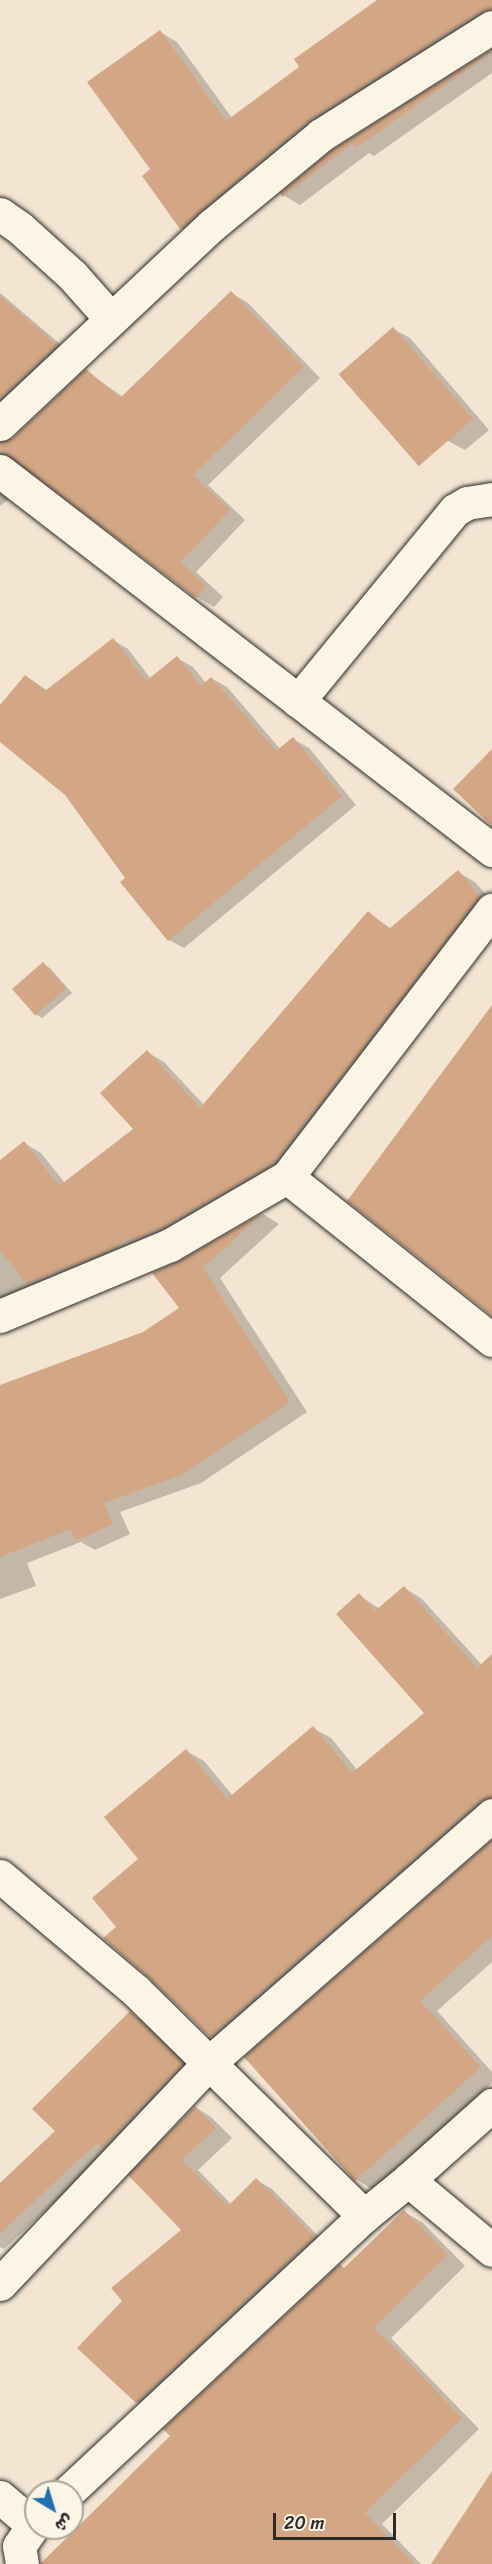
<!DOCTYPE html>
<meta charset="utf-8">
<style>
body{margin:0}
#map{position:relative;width:492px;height:2564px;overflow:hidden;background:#f4e5d2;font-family:Sriracha,"Playpen Sans Arabic",sans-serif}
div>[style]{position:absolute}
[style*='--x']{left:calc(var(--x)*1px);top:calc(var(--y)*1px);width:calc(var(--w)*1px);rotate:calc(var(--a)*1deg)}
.shadow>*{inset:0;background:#0003}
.building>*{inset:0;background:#d3a785;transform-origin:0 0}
.roads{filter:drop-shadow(0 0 2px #2b2b2b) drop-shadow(0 0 2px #2b2b2b)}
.street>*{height:33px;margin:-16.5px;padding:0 16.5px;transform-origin:16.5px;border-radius:16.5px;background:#fcf5e5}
span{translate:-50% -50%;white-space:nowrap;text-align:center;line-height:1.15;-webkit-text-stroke:6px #fcf5e5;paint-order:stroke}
.north{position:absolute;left:24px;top:2480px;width:60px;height:60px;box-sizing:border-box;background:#fcf5e5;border:2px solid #a8a49b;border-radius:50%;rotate:142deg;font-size:16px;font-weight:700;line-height:24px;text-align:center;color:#2b2b2b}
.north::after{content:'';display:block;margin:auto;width:21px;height:27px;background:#1f6fb2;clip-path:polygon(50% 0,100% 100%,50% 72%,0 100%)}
.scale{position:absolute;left:273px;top:2513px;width:123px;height:27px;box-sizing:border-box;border:3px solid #2b2b2b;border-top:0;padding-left:8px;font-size:18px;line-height:21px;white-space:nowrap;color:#2b2b2b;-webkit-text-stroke:4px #fcf5e5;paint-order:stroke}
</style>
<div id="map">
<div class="shadow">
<i style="clip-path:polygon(380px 0,492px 0,492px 25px,198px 237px,181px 228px,152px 170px,160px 32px,177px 42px,232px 118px,302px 67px)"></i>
<i style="clip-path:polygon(492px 51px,492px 73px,374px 156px,369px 153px,300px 205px,283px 195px,333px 151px)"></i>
<i style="clip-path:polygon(0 293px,73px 355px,0 426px)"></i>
<i style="clip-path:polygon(231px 293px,248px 303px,320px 378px,208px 485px,245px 520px,196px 572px,223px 597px,214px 607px,197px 597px,15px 459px,0 473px,0 442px,13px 439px,86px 371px,123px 397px)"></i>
<i style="clip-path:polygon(393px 329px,410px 338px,489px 430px,465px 450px,448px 441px)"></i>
<i style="clip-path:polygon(0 490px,9px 499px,0 506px)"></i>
<i style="clip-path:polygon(113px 640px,128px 649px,151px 679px,177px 658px,193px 667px,206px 683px,211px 678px,227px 687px,281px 750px,293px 739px,309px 748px,356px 805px,184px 948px,169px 940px,66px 794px,0 740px,0 708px,26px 676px,48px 691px)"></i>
<i style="clip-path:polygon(458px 872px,475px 882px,492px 902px,291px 1172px,179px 1237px,0 1309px,0 1162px,24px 1143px,41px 1153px,65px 1183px,135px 1129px,147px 1052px,164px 1062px,205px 1106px,368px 913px,392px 929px)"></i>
<i style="clip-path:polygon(43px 964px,50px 968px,72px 993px,42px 1018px,35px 1014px,14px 989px)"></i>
<i style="clip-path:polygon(263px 1214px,279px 1224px,220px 1278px,307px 1412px,201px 1483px,120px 1512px,130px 1534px,95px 1550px,81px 1542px,27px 1563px,36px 1586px,0 1599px,0 1386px,143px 1333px,181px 1309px,180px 1263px)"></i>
<i style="clip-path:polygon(404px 1588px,421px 1598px,482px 1665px,492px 1656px,492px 1815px,228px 2046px,211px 2036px,118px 1928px,141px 1859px,186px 1751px,204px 1761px,233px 1796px,313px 1728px,331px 1738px,358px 1771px,426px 1714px,359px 1595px,380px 1609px)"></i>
<i style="clip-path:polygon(492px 1842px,492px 1962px,437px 2011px,492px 2072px,492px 2083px,373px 2190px,356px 2179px,246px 2057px)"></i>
<i style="clip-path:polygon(130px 2013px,143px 2021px,195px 2072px,4px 2249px,0 2247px,0 2185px,57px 2131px)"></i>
<i style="clip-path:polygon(195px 2107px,211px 2117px,232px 2138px,198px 2170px,231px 2204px,256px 2180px,272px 2189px,329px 2247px,153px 2411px,137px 2402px,124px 2301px,183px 2230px,131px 2175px)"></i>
<i style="clip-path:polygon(404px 2212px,422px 2222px,465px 2266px,391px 2338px,479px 2429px,382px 2524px,421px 2564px,65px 2564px,345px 2269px)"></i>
</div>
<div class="building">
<i style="clip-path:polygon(377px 0,492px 0,492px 8px,482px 11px,311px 119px,180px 229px,142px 176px,150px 169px,87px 82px,160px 30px,226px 121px,299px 67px,294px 59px)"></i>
<i style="clip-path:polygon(492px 49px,492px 52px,356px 148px,353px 143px,282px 197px,280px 193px,332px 150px)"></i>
<i style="clip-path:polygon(231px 291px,304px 367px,193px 475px,230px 510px,181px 562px,207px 587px,196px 598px,4px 453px,0 449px,0 442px,13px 438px,86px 369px,120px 398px)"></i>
<i style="clip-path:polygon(0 296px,57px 345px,0 398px)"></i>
<i style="left:393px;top:327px;width:122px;height:72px;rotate:49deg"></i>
<i style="clip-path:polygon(113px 638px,146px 681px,177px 656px,201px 686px,211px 677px,276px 751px,293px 737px,342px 796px,168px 941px,120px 882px,125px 878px,65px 795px,0 742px,0 705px,25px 675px,45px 691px)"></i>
<i style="clip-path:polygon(492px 749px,492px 826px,453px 789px)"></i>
<i style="clip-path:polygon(458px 870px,480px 897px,274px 1163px,162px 1228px,128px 1242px,126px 1239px,115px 1248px,27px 1284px,0 1250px,0 1160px,24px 1141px,59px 1186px,133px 1129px,100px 1093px,147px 1050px,200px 1108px,368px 911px,389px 929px)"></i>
<i style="left:43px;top:962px;width:35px;height:41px;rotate:49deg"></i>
<i style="clip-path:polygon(492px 1005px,492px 1316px,347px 1201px)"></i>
<i style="clip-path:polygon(263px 1213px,203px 1268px,290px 1402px,181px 1475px,104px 1503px,113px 1524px,76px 1541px,71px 1529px,0 1557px,0 1385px,143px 1332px,179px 1308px,152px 1273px,179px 1261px)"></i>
<i style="clip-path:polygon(404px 1586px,477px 1668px,492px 1654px,492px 1797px,480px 1801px,210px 2037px,148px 1977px,103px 1938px,116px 1927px,92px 1898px,138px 1859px,104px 1817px,186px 1749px,227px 1799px,313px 1726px,352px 1773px,424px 1713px,336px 1614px,359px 1593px,375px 1611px)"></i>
<i style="clip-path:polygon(492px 1840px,492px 1936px,420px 2001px,481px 2067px,355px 2181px,244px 2057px)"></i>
<i style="clip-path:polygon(130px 2011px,183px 2063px,102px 2148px,97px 2143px,0 2233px,0 2183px,55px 2131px,32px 2109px)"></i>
<i style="clip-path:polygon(195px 2106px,216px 2128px,182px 2160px,228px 2206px,256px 2178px,314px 2237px,136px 2403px,77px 2348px,122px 2301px,111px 2288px,181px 2230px,128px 2175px)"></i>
<i style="clip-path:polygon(404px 2210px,448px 2255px,374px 2327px,462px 2418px,365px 2513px,414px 2564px,40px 2564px,170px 2436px,163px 2429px,340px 2264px,344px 2268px)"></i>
<i style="clip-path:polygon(492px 2471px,492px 2564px,431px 2564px)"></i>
</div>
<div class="roads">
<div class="street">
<i style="--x:0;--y:214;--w:24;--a:35"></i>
<i style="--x:20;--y:228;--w:70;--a:42.1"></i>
<i style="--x:72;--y:275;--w:59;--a:48.4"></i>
<i style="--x:0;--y:424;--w:291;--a:-43.2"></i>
<i style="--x:212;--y:225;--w:141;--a:-39.5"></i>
<i style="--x:321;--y:135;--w:202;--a:-32.3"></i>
<i style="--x:0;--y:471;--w:621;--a:37.61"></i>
<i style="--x:298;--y:701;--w:247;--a:-50.6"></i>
<i style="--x:455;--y:510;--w:14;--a:-30"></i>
<i style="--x:467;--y:503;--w:25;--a:-9"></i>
<i style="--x:287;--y:1177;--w:262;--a:38.5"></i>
<i style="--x:0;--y:1316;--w:184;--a:-22.7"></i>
<i style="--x:170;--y:1245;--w:135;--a:-30.2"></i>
<i style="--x:287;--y:1177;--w:337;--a:-52.5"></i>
<i style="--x:0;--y:1876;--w:177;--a:40.2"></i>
<i style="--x:135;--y:1990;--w:322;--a:44.6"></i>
<i style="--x:408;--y:2180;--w:109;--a:39.8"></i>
<i style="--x:0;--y:2284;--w:306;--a:-46.6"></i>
<i style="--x:210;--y:2062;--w:375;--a:-41.2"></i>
<i style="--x:68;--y:2492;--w:405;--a:-43"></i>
<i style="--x:364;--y:2216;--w:57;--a:-39.3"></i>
<i style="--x:408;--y:2180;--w:113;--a:-41.8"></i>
<i style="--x:0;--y:2497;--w:43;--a:40.3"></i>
<i style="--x:22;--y:2564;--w:18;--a:-99"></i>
<i style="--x:19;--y:2546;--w:29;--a:-55"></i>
</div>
</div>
<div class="north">ش</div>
<div class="scale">20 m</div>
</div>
